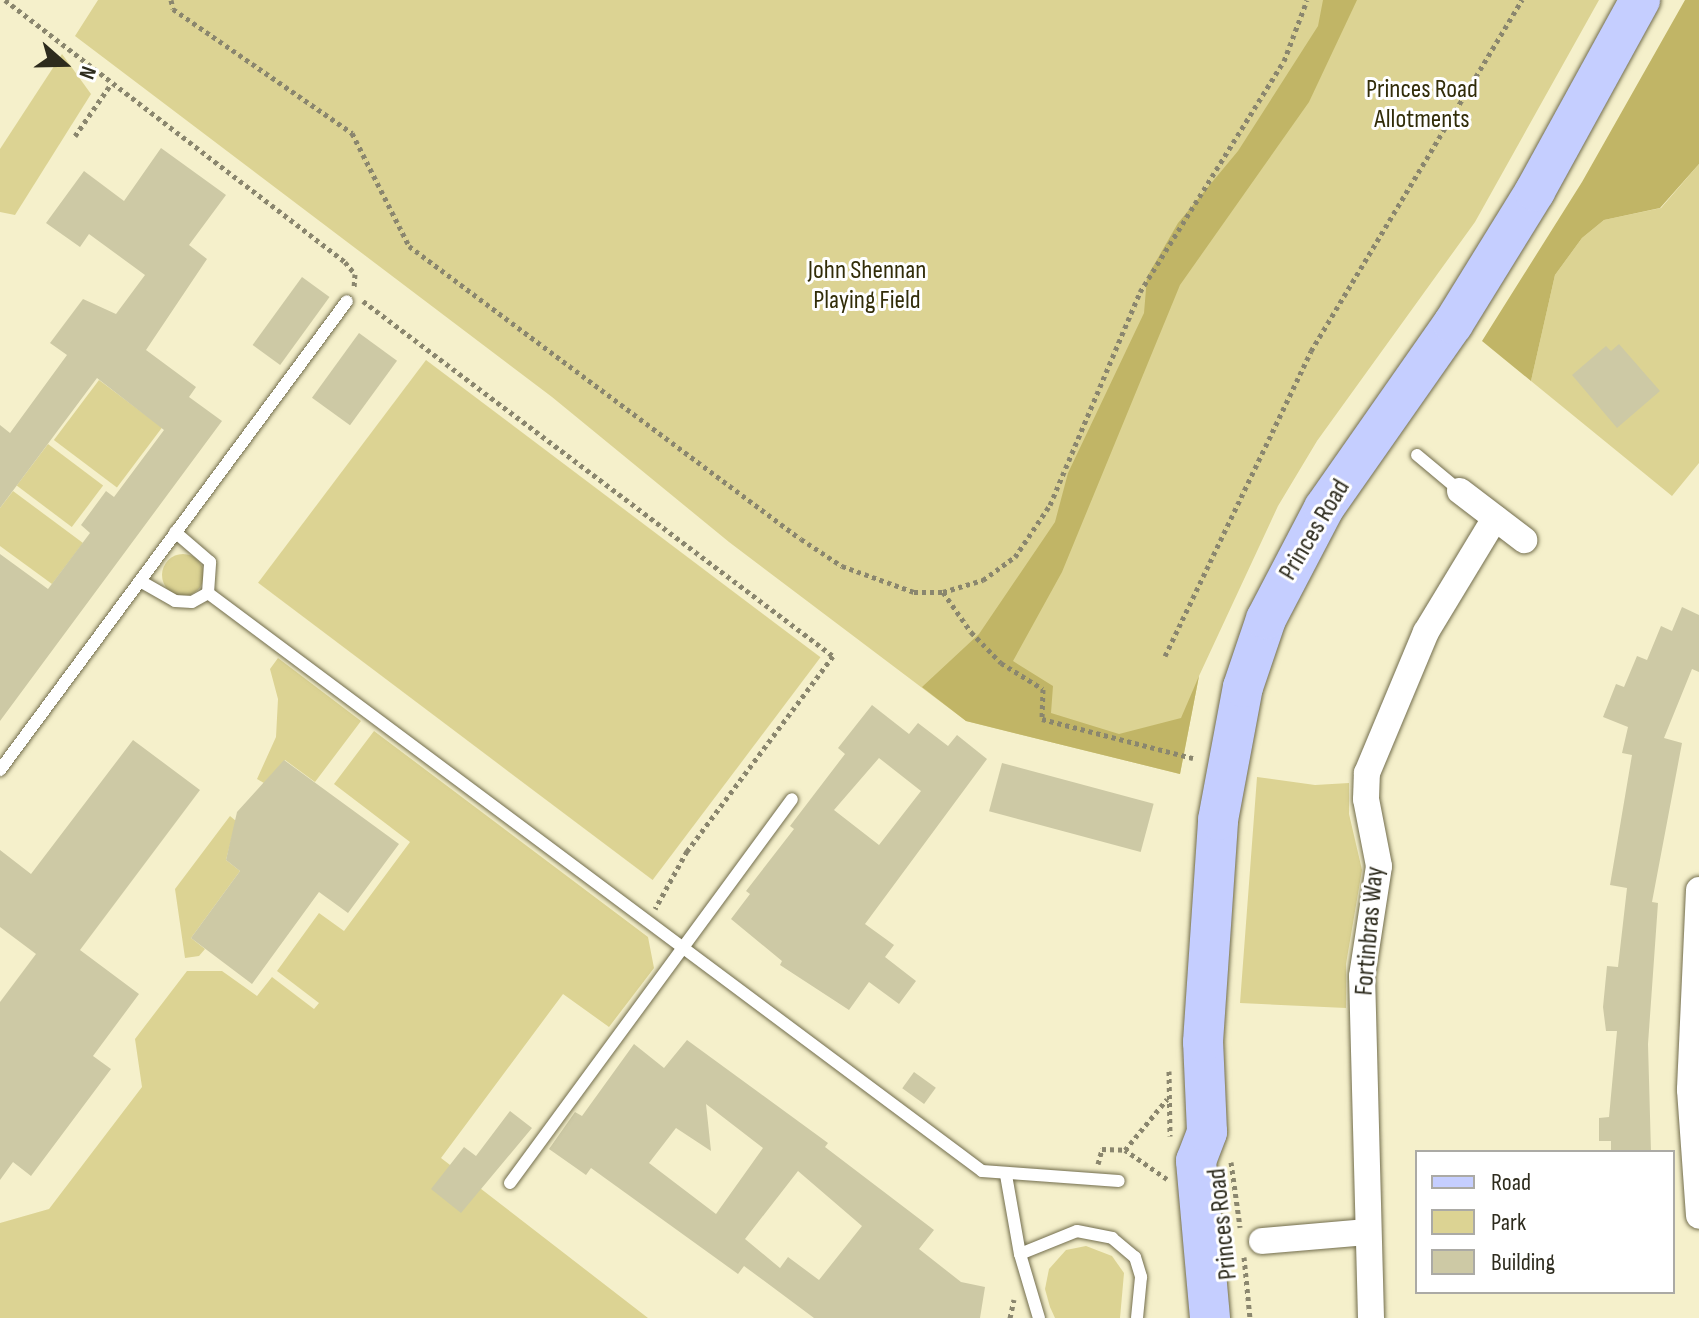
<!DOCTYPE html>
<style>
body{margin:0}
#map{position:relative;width:1699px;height:1318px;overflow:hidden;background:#f5f0cb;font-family:"Sofia Sans Condensed",sans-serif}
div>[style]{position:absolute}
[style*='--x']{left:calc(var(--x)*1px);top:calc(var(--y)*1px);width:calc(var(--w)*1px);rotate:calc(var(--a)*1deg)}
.green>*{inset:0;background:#dcd393;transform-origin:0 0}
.round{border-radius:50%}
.forest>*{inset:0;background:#c1b566}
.building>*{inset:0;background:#cdc9a5;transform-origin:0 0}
.path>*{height:5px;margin-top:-2.5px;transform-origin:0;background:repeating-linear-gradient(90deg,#8a866e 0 4px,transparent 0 8px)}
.roads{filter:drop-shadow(0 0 2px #726d4d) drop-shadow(0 0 2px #726d4d)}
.service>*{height:12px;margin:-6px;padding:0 6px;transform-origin:6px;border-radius:6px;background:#fff}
.minor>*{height:26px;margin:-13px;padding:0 13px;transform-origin:13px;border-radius:13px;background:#fff}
.primary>*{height:40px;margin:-20px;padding:0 20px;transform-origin:20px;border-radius:20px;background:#c5ceff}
span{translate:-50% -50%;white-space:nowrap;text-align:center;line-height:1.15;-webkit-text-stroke:6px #fff;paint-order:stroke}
.park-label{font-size:26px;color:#322d09}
.street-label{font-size:26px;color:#2d2b1d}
.legend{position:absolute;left:1415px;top:1150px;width:260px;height:144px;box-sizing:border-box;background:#fff;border:2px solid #abaaa5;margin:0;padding:10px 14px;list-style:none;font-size:24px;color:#2d2b1d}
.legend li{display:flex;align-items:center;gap:16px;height:40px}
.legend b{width:40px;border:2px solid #abaaa5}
.north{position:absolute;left:24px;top:24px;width:80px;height:80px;-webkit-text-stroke:6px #fff;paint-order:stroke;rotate:110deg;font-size:22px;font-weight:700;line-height:32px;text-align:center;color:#2d2b1d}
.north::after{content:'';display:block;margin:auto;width:28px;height:36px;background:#2d2b1d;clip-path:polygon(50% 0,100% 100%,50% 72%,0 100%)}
</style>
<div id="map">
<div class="green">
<i style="clip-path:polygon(98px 0,1599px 0,1475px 222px,1317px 441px,1278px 506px,1199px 676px,1180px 774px,966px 721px,729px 542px,552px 397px,75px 36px)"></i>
<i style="clip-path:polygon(62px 54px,91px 94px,15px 215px,0 212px,0 149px)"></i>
<i style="clip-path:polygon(1699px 164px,1699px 463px,1672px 496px,1531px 381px,1555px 275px,1582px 238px,1604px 220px,1661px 208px)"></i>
<i style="left:426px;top:360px;width:494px;height:279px;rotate:37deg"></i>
<i style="left:99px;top:380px;width:79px;height:75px;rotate:37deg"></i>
<i style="left:48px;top:444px;width:69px;height:52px;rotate:37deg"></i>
<i style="clip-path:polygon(13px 491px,83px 543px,52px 584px,0 546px,0 508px)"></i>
<i class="round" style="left:162px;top:554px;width:42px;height:42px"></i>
<i style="clip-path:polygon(278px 658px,361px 721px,315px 782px,285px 760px,264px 783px,257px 779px,276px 737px,278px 699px,270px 669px)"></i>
<i style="clip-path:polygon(374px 731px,648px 937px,654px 968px,609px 1027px,563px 994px,441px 1158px,648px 1318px,0 1318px,0 1223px,49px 1209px,142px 1087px,135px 1039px,187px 971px,222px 971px,257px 996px,272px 977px,314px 1009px,319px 1003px,277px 971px,319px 913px,344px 931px,410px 842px,334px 784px)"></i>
<i style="clip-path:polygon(1257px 777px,1315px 785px,1349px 783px,1349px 814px,1362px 870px,1346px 964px,1346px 1008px,1240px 1003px)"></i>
<i style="clip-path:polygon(230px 816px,236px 821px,226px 860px,240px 871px,191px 938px,205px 949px,199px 956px,185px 958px,175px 889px)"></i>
<i style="clip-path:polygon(1086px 1246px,1112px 1256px,1124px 1273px,1120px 1318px,1055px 1318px,1050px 1307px,1045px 1289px,1049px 1269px,1066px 1250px)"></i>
</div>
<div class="forest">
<i style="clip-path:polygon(1323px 0,1357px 0,1309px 102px,1180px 285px,1062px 572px,1013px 661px,1053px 686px,1051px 713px,1119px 734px,1181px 718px,1199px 676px,1180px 774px,966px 721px,922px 687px,979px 634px,1055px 522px,1068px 473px,1144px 313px,1147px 277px,1178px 223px,1238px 151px,1318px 26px)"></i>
<i style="clip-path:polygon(1685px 0,1699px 0,1699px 164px,1660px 208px,1604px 220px,1582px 238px,1555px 275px,1531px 381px,1482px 341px,1582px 182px)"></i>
</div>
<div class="building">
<i style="clip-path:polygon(161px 148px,226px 195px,189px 245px,207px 259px,146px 350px,196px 387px,189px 397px,222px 421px,0 721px,0 554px,48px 589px,90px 533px,81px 525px,106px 491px,114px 497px,164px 430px,97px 378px,0 508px,0 425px,10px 433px,67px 355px,50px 343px,83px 299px,116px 314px,145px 275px,89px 234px,80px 247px,46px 223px,84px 171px,124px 201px)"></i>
<i style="left:302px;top:277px;width:34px;height:84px;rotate:36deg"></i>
<i style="left:359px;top:333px;width:47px;height:80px;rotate:36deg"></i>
<i style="clip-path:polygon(1619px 344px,1660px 391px,1617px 428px,1572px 375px,1606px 346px,1611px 351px)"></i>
<i style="clip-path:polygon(1682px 607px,1699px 615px,1699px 672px,1692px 669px,1664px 738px,1682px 743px,1652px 902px,1658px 903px,1648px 1044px,1651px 1152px,1611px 1152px,1611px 1141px,1599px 1141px,1599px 1118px,1609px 1117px,1617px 1031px,1606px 1031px,1603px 1007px,1607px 966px,1618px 967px,1627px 888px,1610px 885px,1632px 755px,1622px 753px,1628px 727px,1603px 717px,1616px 684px,1624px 687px,1637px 656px,1647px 660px,1661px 626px,1672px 631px)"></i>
<i style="clip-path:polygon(evenodd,872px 705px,909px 734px,918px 723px,948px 746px,957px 735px,987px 759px,865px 924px,894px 945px,885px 957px,916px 981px,899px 1004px,869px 982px,849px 1010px,780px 965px,782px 961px,731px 919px,750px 894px,746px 891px,794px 829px,790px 826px,845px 754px,838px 748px,872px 705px,879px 758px,921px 791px,879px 845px,834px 810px,879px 758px)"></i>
<i style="clip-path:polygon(133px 740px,200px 790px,80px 950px,139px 994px,93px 1056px,111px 1069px,31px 1176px,13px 1162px,0 1180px,0 1002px,36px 954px,0 927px,0 850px,31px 874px)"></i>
<i style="clip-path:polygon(284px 760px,399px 844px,348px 913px,319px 892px,252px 984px,191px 938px,240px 871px,226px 860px,237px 812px)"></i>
<i style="left:1002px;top:763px;width:157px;height:50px;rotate:15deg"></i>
<i style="clip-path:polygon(evenodd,687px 1040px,828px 1143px,825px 1147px,934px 1230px,919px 1249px,961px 1282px,985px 1287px,980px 1318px,814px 1318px,744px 1266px,738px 1274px,591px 1168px,586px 1175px,549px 1149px,575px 1112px,582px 1116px,634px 1044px,664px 1068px,687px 1040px,706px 1104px,763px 1148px,716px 1214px,649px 1163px,676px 1128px,711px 1151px,706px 1104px,687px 1040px,798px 1171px,862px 1226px,819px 1280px,788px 1257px,780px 1268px,745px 1239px,798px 1171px)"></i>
<i style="left:914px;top:1072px;width:27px;height:20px;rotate:36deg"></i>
<i style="clip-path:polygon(510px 1111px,532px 1128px,461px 1213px,431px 1189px,464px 1147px,476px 1156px)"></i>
</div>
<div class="path">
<i style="--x:5;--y:0;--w:429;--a:37.6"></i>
<i style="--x:345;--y:262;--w:16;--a:50"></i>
<i style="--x:355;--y:274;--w:14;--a:94"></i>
<i style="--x:171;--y:0;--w:9;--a:77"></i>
<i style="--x:173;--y:9;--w:218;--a:34.7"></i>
<i style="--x:352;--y:133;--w:127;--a:63.2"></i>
<i style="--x:409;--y:246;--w:489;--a:36.8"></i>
<i style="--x:801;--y:539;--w:49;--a:33.4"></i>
<i style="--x:842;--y:566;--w:77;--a:19.9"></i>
<i style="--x:914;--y:592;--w:29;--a:0"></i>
<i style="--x:943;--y:592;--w:42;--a:-16.7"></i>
<i style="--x:983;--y:580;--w:39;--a:-36"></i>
<i style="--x:1015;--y:557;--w:63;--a:-56.1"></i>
<i style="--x:1050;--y:505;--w:231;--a:-67.1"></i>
<i style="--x:1140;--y:292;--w:272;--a:-58.1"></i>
<i style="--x:1284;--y:61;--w:65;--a:-69.3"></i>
<i style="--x:75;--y:136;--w:63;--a:-55.3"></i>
<i style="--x:363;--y:301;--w:589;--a:37.06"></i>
<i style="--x:833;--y:656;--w:244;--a:126.8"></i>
<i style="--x:687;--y:851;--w:66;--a:118.9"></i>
<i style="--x:943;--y:592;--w:49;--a:55"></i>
<i style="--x:971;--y:632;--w:43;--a:45.9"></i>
<i style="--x:1001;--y:663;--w:49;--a:31.8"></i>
<i style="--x:1043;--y:689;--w:30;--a:92"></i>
<i style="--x:1042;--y:719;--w:156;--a:14.5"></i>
<i style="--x:1165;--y:656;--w:338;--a:-64.4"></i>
<i style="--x:1311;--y:351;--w:410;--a:-59"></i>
<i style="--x:1169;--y:1071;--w:65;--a:89.1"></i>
<i style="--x:1231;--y:1162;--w:66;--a:82.1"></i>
<i style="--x:1098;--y:1164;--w:16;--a:-75"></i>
<i style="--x:1102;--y:1149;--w:23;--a:2"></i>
<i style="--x:1167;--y:1179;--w:51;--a:-145.4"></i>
<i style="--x:1125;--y:1150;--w:66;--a:-50.5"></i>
<i style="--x:1244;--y:1257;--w:61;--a:84.4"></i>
<i style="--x:1010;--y:1318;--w:19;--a:-78"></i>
</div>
<div class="roads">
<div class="service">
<i style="--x:1417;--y:455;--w:56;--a:39.9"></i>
<i style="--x:140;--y:581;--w:40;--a:29.7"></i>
<i style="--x:175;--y:601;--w:17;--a:3"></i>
<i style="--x:192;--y:602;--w:18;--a:-29"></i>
<i style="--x:208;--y:593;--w:31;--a:-86"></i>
<i style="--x:210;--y:562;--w:46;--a:-139.4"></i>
<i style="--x:208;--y:593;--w:966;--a:36.75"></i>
<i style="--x:982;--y:1171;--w:137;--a:4.2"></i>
<i style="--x:0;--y:770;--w:583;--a:-53.5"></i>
<i style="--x:1006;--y:1175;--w:80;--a:80"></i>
<i style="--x:1020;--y:1254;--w:67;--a:73.5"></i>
<i style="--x:510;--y:1183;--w:476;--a:-53.7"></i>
<i style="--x:1020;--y:1254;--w:61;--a:-22"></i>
<i style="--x:1077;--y:1231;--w:36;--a:11"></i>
<i style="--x:1112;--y:1238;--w:30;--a:40"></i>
<i style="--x:1135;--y:1257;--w:21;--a:73"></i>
<i style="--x:1141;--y:1277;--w:41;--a:95.6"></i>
</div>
<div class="minor">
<i style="--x:1460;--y:491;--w:81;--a:37.4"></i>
<i style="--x:1699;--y:890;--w:200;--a:92.6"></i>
<i style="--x:1690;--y:1090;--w:126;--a:85.9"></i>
<i style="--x:1262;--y:1241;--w:104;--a:-4.9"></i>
<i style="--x:1371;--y:1318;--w:342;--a:-91.5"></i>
<i style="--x:1362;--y:976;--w:111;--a:-81.2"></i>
<i style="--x:1379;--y:866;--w:68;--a:-101"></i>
<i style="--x:1366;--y:799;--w:26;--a:-88"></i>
<i style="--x:1367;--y:773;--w:153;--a:-67.3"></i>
<i style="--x:1426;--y:632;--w:133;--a:-58.8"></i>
</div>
<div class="primary">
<i style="--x:1210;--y:1318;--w:158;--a:-95.1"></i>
<i style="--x:1196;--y:1161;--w:31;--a:-69"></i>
<i style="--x:1207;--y:1132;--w:90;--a:-92.5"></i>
<i style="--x:1203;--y:1042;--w:223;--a:-86.1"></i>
<i style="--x:1218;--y:820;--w:135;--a:-79.4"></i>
<i style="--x:1243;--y:687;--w:72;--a:-71.3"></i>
<i style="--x:1266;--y:619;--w:125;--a:-62.4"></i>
<i style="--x:1324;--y:508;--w:225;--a:-55"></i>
<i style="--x:1453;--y:324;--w:156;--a:-58.3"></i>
<i style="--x:1535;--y:191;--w:218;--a:-61.2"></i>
</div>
</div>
<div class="park-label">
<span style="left:1422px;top:105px">Princes Road<br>Allotments</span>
<span style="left:867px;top:286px">John Shennan<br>Playing Field</span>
</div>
<div class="street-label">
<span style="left:1315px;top:530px;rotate:-59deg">Princes Road</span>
<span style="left:1370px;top:931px;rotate:-85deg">Fortinbras Way</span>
<span style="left:1223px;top:1224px;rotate:-96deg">Princes Road</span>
</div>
<ul class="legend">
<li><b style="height:10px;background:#c5ceff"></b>Road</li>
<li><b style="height:22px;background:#dcd393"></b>Park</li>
<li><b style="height:22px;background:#cdc9a5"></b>Building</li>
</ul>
<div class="north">N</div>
</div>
